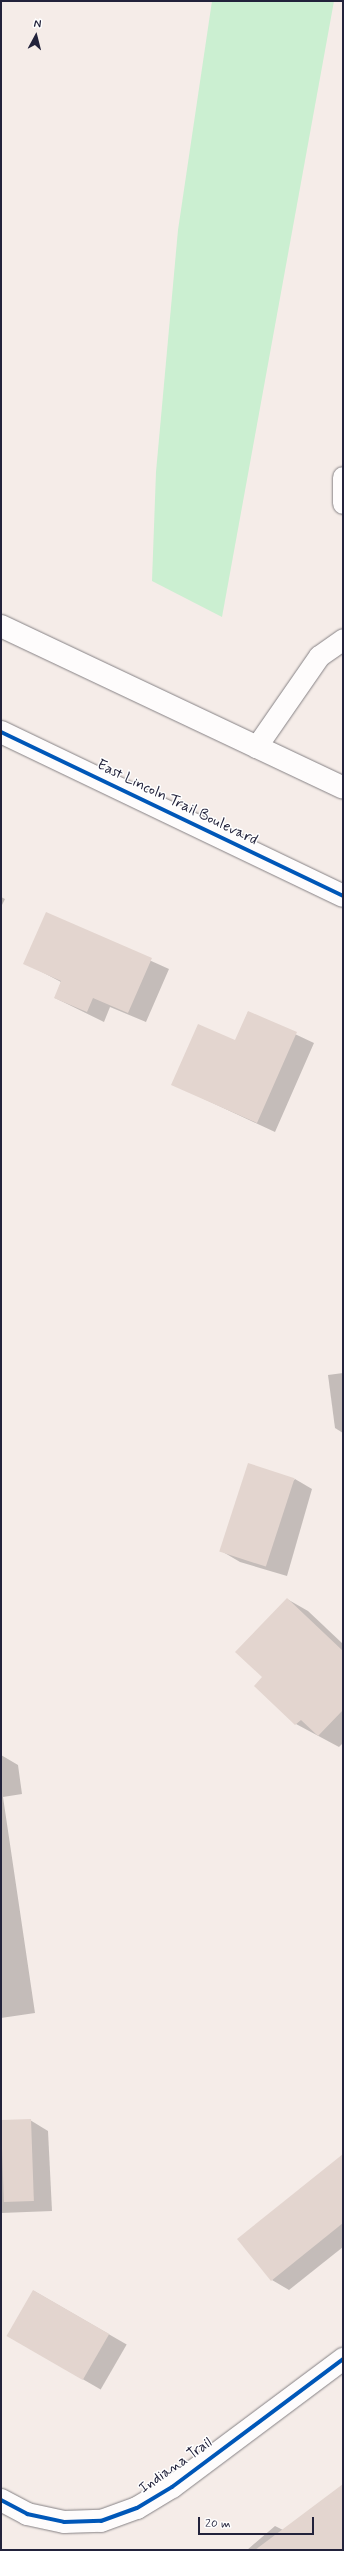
<!DOCTYPE html>
<style>
body{margin:0}
#map{position:relative;width:344px;height:2551px;overflow:hidden;background:#f5ece8;font-family:Mynerve,sans-serif}
div>[style]{position:absolute}
[style*='--x']{left:calc(var(--x)*1px);top:calc(var(--y)*1px);width:calc(var(--w)*1px);rotate:calc(var(--a)*1deg)}
.green>*{inset:0;background:#cbefd1}
.shadow>*{inset:0;background:#0003;transform-origin:0 0}
.building>*{inset:0;background:#e3d5cf;transform-origin:0 0}
.roads{filter:drop-shadow(0 0 1px #858184) drop-shadow(0 0 1px #858184)}
.service>*{height:21px;margin:-10.5px;padding:0 10.5px;transform-origin:10.5px;border-radius:10.5px;background:#fefcfc}
.minor>*{height:22px;margin:-11px;padding:0 11px;transform-origin:11px;border-radius:11px;background:#fefcfc}
.tertiary>*{height:22px;margin:-11px;padding:0 11px;transform-origin:11px;border-radius:11px;background:#fefcfc}
.cycleway>*{height:4px;margin:-2px;padding:0 2px;transform-origin:2px;border-radius:2px;background:#0057b8}
span{translate:-50% -50%;white-space:nowrap;text-align:center;line-height:1.15;-webkit-text-stroke:3px #fff;paint-order:stroke}
.street-label{font-size:15px;color:#22223b}
.frame{position:absolute;inset:0;border:2px solid #22223b;pointer-events:none}
.north{position:absolute;left:16px;top:16px;width:40px;height:40px;-webkit-text-stroke:3px #fff;paint-order:stroke;rotate:7deg;font-size:11px;font-weight:700;line-height:16px;text-align:center;color:#22223b}
.north::after{content:'';display:block;margin:auto;width:14px;height:18px;background:#22223b;clip-path:polygon(50% 0,100% 100%,50% 72%,0 100%)}
.scale{position:absolute;left:198px;top:2517px;width:116px;height:18px;box-sizing:border-box;border:2px solid #22223b;border-top:0;padding-left:5px;font-size:12px;line-height:14px;white-space:nowrap;color:#22223b;-webkit-text-stroke:3px #fff;paint-order:stroke}
</style>
<div id="map">
<div class="green">
<i style="clip-path:polygon(212px 1px,334px 1px,222px 617px,152px 581px,156px 472px,178px 230px)"></i>
</div>
<div class="shadow">
<i style="clip-path:polygon(1px 897px,5px 899px,1px 907px)"></i>
<i style="clip-path:polygon(47px 914px,169px 969px,146px 1022px,110px 1007px,104px 1022px,55px 998px,61px 982px,25px 963px)"></i>
<i style="clip-path:polygon(248px 1012px,314px 1043px,275px 1132px,172px 1084px,236px 1042px)"></i>
<i style="clip-path:polygon(343px 1373px,343px 1433px,335px 1428px,328px 1375px)"></i>
<i style="clip-path:polygon(295px 1479px,312px 1489px,287px 1576px,240px 1562px,223px 1552px)"></i>
<i style="clip-path:polygon(287px 1599px,308px 1611px,343px 1644px,343px 1743px,339px 1747px,296px 1724px,264px 1677px)"></i>
<i style="clip-path:polygon(1px 1755px,18px 1765px,22px 1794px,3px 1797px,35px 2013px,1px 2018px)"></i>
<i style="clip-path:polygon(30px 2120px,48px 2131px,52px 2211px,1px 2213px,1px 2122px)"></i>
<i style="clip-path:polygon(343px 2155px,343px 2247px,289px 2290px,272px 2280px)"></i>
<i style="left:34px;top:2291px;width:107px;height:52px;rotate:30deg"></i>
<i style="clip-path:polygon(343px 2485px,343px 2550px,247px 2550px,275px 2526px,283px 2530px)"></i>
</div>
<div class="building">
<i style="clip-path:polygon(46px 912px,152px 958px,128px 1013px,93px 998px,87px 1012px,54px 998px,61px 981px,23px 964px)"></i>
<i style="clip-path:polygon(248px 1011px,297px 1032px,257px 1123px,171px 1085px,198px 1024px,235px 1040px)"></i>
<i style="left:248px;top:1463px;width:49px;height:93px;rotate:18deg"></i>
<i style="clip-path:polygon(287px 1598px,343px 1651px,343px 1710px,318px 1736px,301px 1720px,295px 1725px,254px 1686px,262px 1677px,235px 1652px)"></i>
<i style="left:31px;top:2119px;width:82px;height:30px;rotate:88deg"></i>
<i style="clip-path:polygon(343px 2154px,343px 2223px,271px 2281px,237px 2239px)"></i>
<i style="left:33px;top:2290px;width:88px;height:53px;rotate:30deg"></i>
<i style="clip-path:polygon(343px 2484px,343px 2550px,255px 2550px)"></i>
</div>
<div class="roads">
<div class="service">
<i style="--x:343;--y:477;--w:26;--a:90"></i>
<i style="--x:256;--y:747;--w:111;--a:-55.3"></i>
<i style="--x:319;--y:656;--w:29;--a:-35"></i>
</div>
<div class="minor">
<i style="--x:1;--y:2500;--w:30;--a:28"></i>
<i style="--x:27;--y:2514;--w:38;--a:12"></i>
<i style="--x:64;--y:2522;--w:37;--a:-2"></i>
<i style="--x:101;--y:2521;--w:38;--a:-20"></i>
<i style="--x:137;--y:2508;--w:41;--a:-31"></i>
<i style="--x:172;--y:2487;--w:214;--a:-36.8"></i>
</div>
<div class="tertiary">
<i style="--x:1;--y:626;--w:378;--a:25.3"></i>
<i style="--x:1;--y:732;--w:379;--a:25.6"></i>
</div>
</div>
<div class="cycleway">
<i style="--x:1;--y:732;--w:379;--a:25.6"></i>
<i style="--x:1;--y:2500;--w:30;--a:28"></i>
<i style="--x:27;--y:2514;--w:38;--a:12"></i>
<i style="--x:64;--y:2522;--w:37;--a:-2"></i>
<i style="--x:101;--y:2521;--w:38;--a:-20"></i>
<i style="--x:137;--y:2508;--w:41;--a:-31"></i>
<i style="--x:172;--y:2487;--w:214;--a:-36.8"></i>
</div>
<div class="street-label">
<span style="left:177px;top:803px;rotate:26deg">East Lincoln Trail Boulevard</span>
<span style="left:176px;top:2466px;rotate:-35deg">Indiana Trail</span>
</div>
<div class="frame"></div>
<div class="north">N</div>
<div class="scale">20 m</div>
</div>
